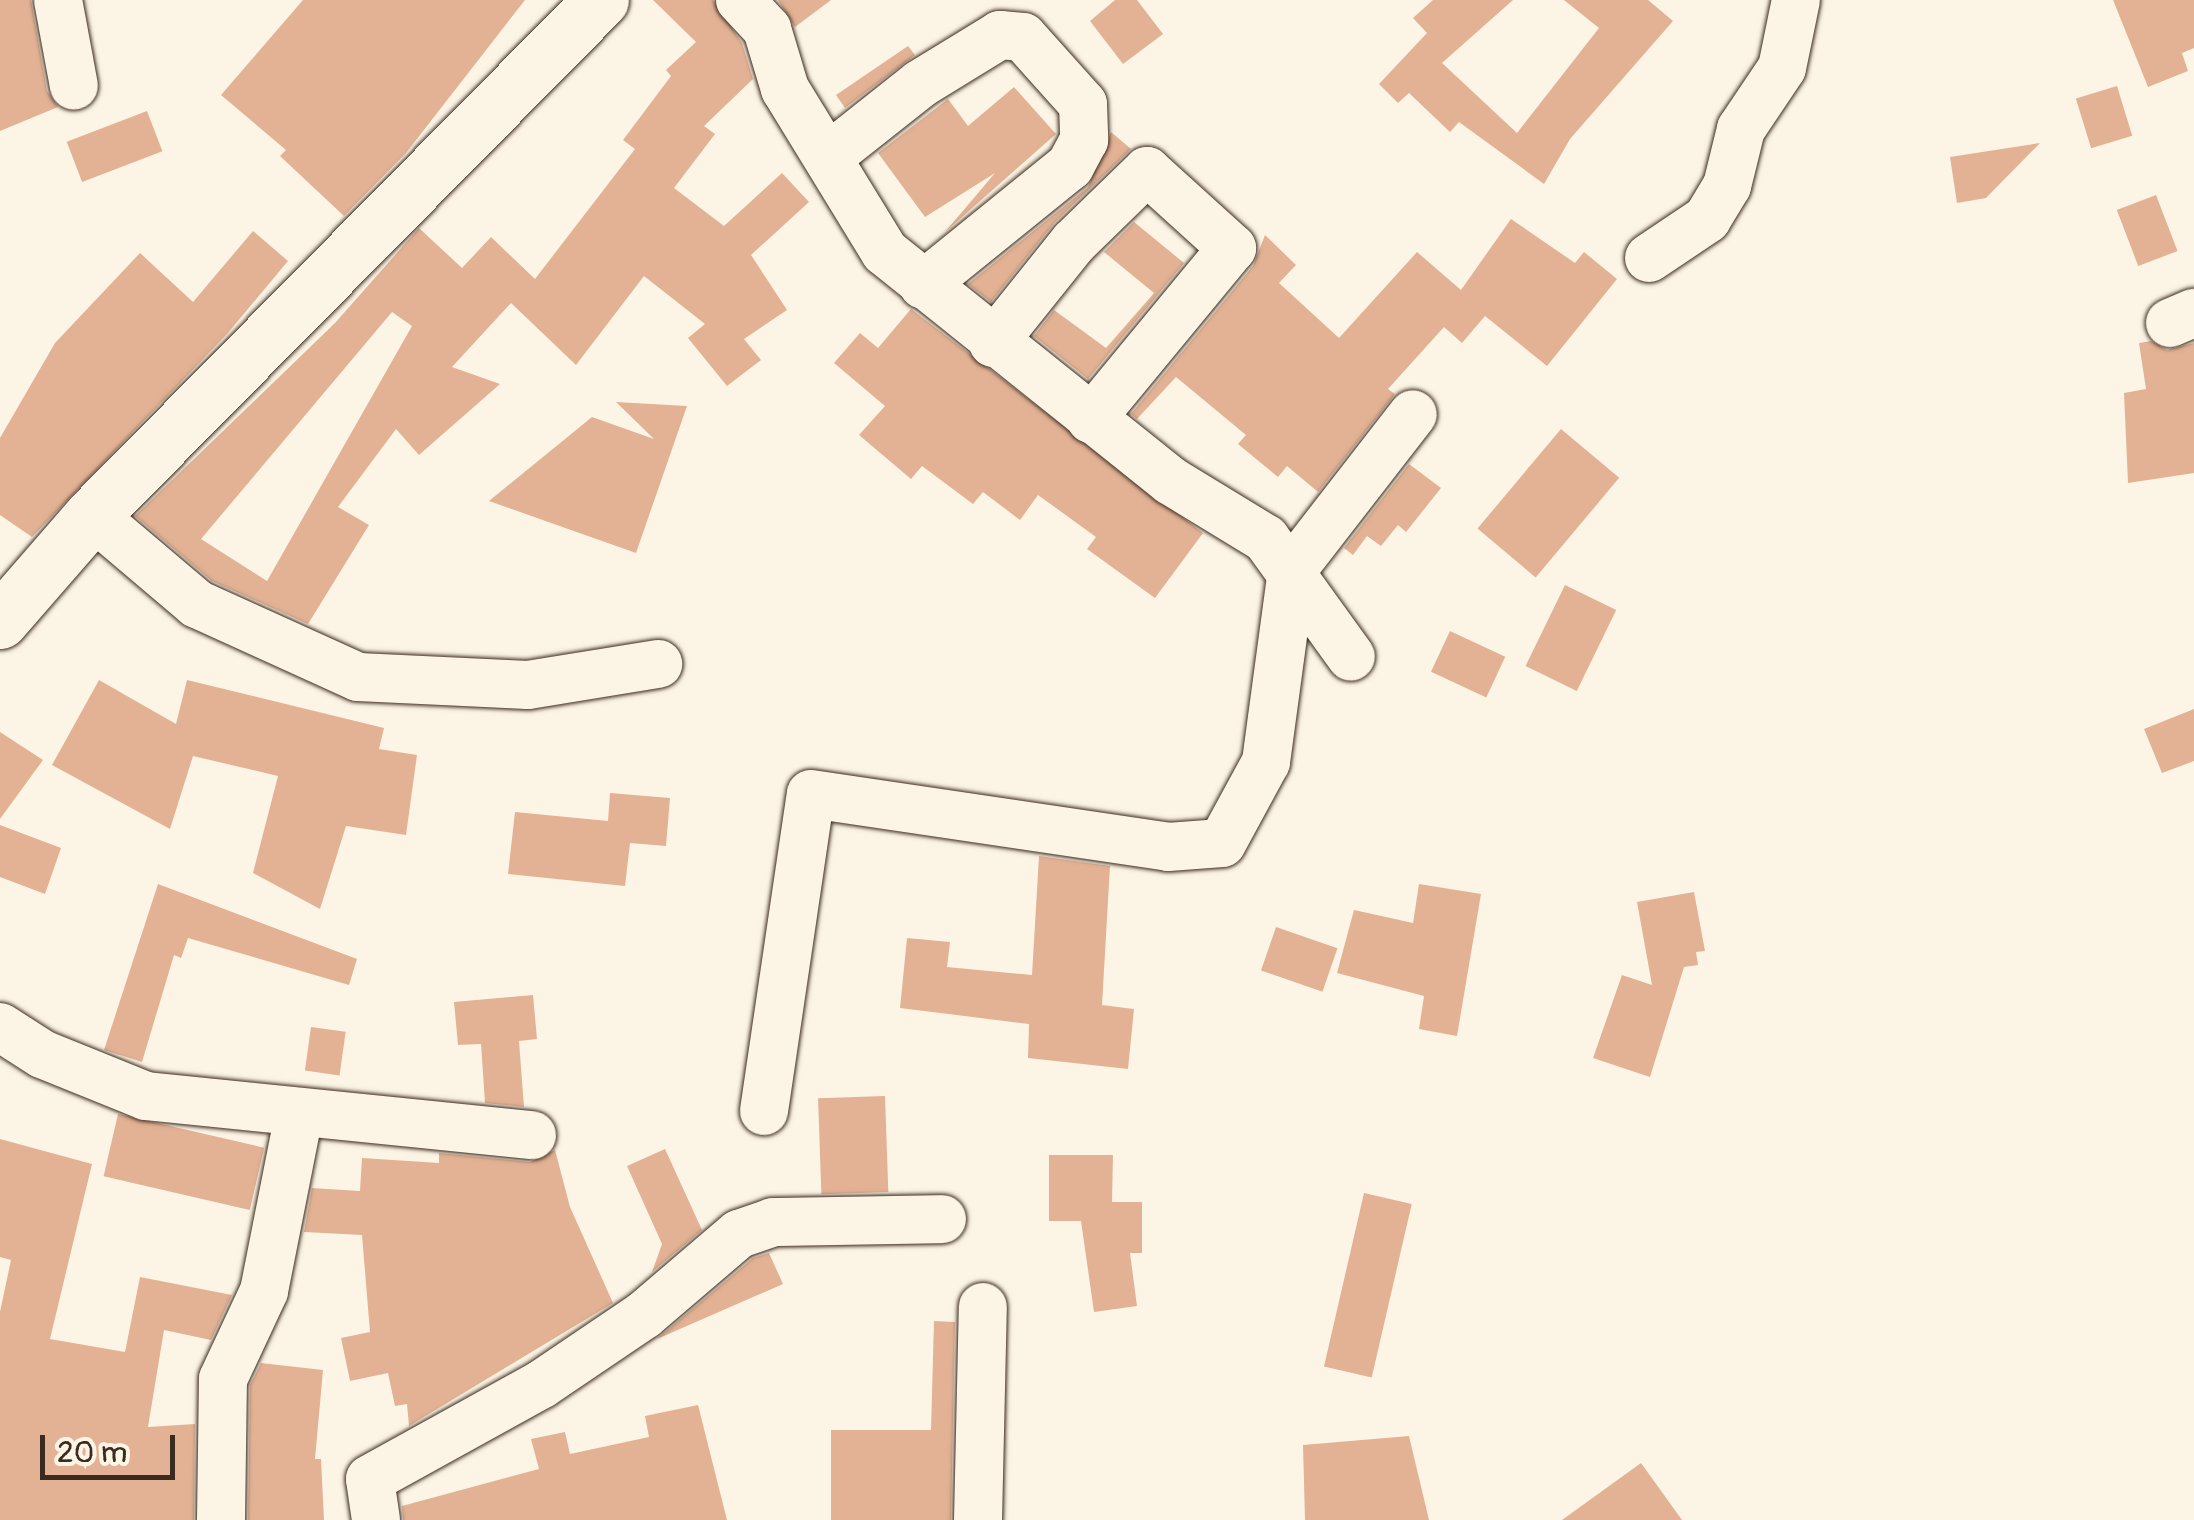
<!DOCTYPE html>
<style>
body{margin:0}
#map{position:relative;width:2194px;height:1520px;overflow:hidden;background:#fcf5e5;font-family:Pangolin,sans-serif}
div>[style]{position:absolute}
[style*='--x']{left:calc(var(--x)*1px);top:calc(var(--y)*1px);width:calc(var(--w)*1px);rotate:calc(var(--a)*1deg)}
.building>*{inset:0;background:#e3b295;transform-origin:0 0}
.roads{filter:drop-shadow(0 0 2px #3b2a1e) drop-shadow(0 0 2px #3b2a1e)}
.street>*{height:48px;margin:-24px;padding:0 24px;transform-origin:24px;border-radius:24px;background:#fcf5e5}
.secondary>*{height:55px;margin:-27.5px;padding:0 27.5px;transform-origin:27.5px;border-radius:27.5px;background:#fcf5e5}
span{translate:-50% -50%;white-space:nowrap;text-align:center;line-height:1.15;-webkit-text-stroke:9px #fcf5e5;paint-order:stroke}
.scale{position:absolute;left:40px;top:1435px;width:135px;height:45px;box-sizing:border-box;border:5px solid #3b2a1e;border-top:0;padding-left:12px;font-size:30px;line-height:35px;white-space:nowrap;color:#3b2a1e;-webkit-text-stroke:8px #fcf5e5;paint-order:stroke}
</style>
<div id="map">
<div class="building">
<i style="clip-path:polygon(0 0,31px 0,47px 91px,58px 107px,0 131px)"></i>
<i style="clip-path:polygon(303px 0,525px 0,406px 153px,344px 216px,280px 156px,286px 150px,221px 95px)"></i>
<i style="clip-path:polygon(evenodd,653px 0,713px 0,742px 43px,753px 79px,704px 126px,715px 134px,674px 188px,724px 226px,782px 173px,809px 202px,751px 255px,787px 310px,744px 339px,761px 360px,727px 386px,688px 338px,705px 324px,644px 276px,576px 365px,511px 303px,452px 367px,500px 384px,419px 455px,396px 429px,338px 507px,369px 525px,308px 624px,212px 581px,135px 516px,335px 323px,419px 228px,462px 268px,491px 237px,535px 279px,635px 149px,623px 140px,671px 76px,666px 70px,696px 42px,653px 0,392px 312px,412px 326px,267px 581px,201px 539px,392px 312px)"></i>
<i style="clip-path:polygon(778px 0,831px 0,795px 27px)"></i>
<i style="clip-path:polygon(1115px 0,1137px 0,1163px 34px,1123px 64px,1090px 21px)"></i>
<i style="clip-path:polygon(1433px 0,1513px 0,1442px 63px,1517px 133px,1599px 28px,1564px 0,1648px 0,1673px 21px,1570px 139px,1544px 184px,1459px 122px,1450px 132px,1409px 93px,1398px 103px,1379px 84px,1427px 33px,1413px 18px)"></i>
<i style="clip-path:polygon(2113px 0,2194px 0,2194px 48px,2182px 53px,2188px 71px,2148px 87px)"></i>
<i style="clip-path:polygon(908px 46px,915px 55px,845px 108px,836px 95px)"></i>
<i style="left:2117px;top:86px;width:52px;height:43px;rotate:73deg"></i>
<i style="clip-path:polygon(1014px 87px,1056px 134px,945px 232px,995px 173px,925px 217px,878px 153px,948px 99px,968px 126px)"></i>
<i style="left:147px;top:111px;width:43px;height:86px;rotate:69deg"></i>
<i style="clip-path:polygon(1111px 132px,1131px 149px,1055px 222px,991px 302px,968px 284px,1088px 187px)"></i>
<i style="clip-path:polygon(2040px 143px,1986px 198px,1957px 203px,1950px 157px)"></i>
<i style="left:2156px;top:195px;width:60px;height:42px;rotate:69deg"></i>
<i style="clip-path:polygon(1511px 219px,1575px 263px,1584px 252px,1617px 279px,1547px 366px,1485px 316px,1462px 343px,1444px 327px,1388px 389px,1395px 394px,1318px 492px,1287px 466px,1278px 477px,1238px 444px,1246px 435px,1176px 377px,1137px 419px,1131px 414px,1253px 266px,1265px 235px,1296px 265px,1279px 283px,1339px 338px,1417px 252px,1461px 290px)"></i>
<i style="clip-path:polygon(1134px 222px,1184px 263px,1088px 379px,1034px 336px,1054px 310px,1106px 348px,1154px 293px,1104px 252px)"></i>
<i style="clip-path:polygon(253px 231px,288px 261px,227px 334px,32px 537px,0 515px,0 438px,55px 343px,140px 253px,193px 302px)"></i>
<i style="clip-path:polygon(911px 309px,1203px 533px,1155px 598px,1087px 549px,1096px 537px,1038px 495px,1020px 520px,983px 492px,973px 504px,922px 466px,911px 479px,859px 435px,885px 406px,834px 363px,860px 333px,878px 348px)"></i>
<i style="clip-path:polygon(2151px 341px,2167px 350px,2194px 343px,2194px 473px,2128px 483px,2124px 393px,2146px 389px,2139px 343px)"></i>
<i style="clip-path:polygon(616px 402px,687px 406px,636px 553px,489px 501px,592px 417px,654px 439px)"></i>
<i style="left:1561px;top:429px;width:76px;height:130px;rotate:40deg"></i>
<i style="clip-path:polygon(1409px 464px,1441px 488px,1406px 532px,1398px 525px,1381px 546px,1367px 536px,1353px 555px,1344px 548px)"></i>
<i style="left:1565px;top:585px;width:57px;height:90px;rotate:26deg"></i>
<i style="left:1450px;top:631px;width:61px;height:45px;rotate:25deg"></i>
<i style="clip-path:polygon(99px 680px,176px 724px,187px 680px,384px 728px,379px 749px,417px 755px,406px 835px,346px 826px,320px 909px,253px 873px,278px 776px,193px 756px,170px 829px,52px 765px)"></i>
<i style="clip-path:polygon(2194px 709px,2194px 761px,2162px 773px,2144px 729px)"></i>
<i style="clip-path:polygon(0 732px,43px 760px,0 819px)"></i>
<i style="clip-path:polygon(610px 793px,670px 798px,666px 846px,630px 843px,625px 886px,508px 874px,515px 812px,608px 821px)"></i>
<i style="clip-path:polygon(0 825px,61px 848px,45px 894px,0 877px)"></i>
<i style="clip-path:polygon(1039px 856px,1110px 866px,1102px 1005px,1134px 1009px,1128px 1069px,1028px 1058px,1029px 1024px,900px 1008px,907px 938px,950px 942px,947px 967px,1032px 975px)"></i>
<i style="clip-path:polygon(158px 884px,357px 959px,349px 985px,188px 938px,181px 958px,174px 955px,142px 1062px,104px 1050px)"></i>
<i style="clip-path:polygon(1419px 884px,1481px 894px,1457px 1036px,1419px 1029px,1424px 996px,1337px 973px,1354px 910px,1413px 923px)"></i>
<i style="clip-path:polygon(1694px 892px,1705px 951px,1696px 952px,1698px 965px,1684px 967px,1650px 1077px,1593px 1058px,1622px 975px,1652px 985px,1637px 902px)"></i>
<i style="left:1276px;top:927px;width:65px;height:46px;rotate:19deg"></i>
<i style="clip-path:polygon(533px 995px,537px 1039px,519px 1041px,524px 1107px,485px 1103px,481px 1044px,458px 1045px,454px 1002px)"></i>
<i style="left:311px;top:1027px;width:35px;height:44px;rotate:8deg"></i>
<i style="left:885px;top:1096px;width:96px;height:67px;rotate:88deg"></i>
<i style="left:118px;top:1114px;width:150px;height:64px;rotate:13deg"></i>
<i style="clip-path:polygon(0 1139px,92px 1164px,50px 1339px,125px 1352px,140px 1277px,232px 1295px,211px 1340px,164px 1330px,148px 1427px,195px 1424px,194px 1520px,0 1520px,0 1312px,11px 1260px,0 1257px)"></i>
<i style="clip-path:polygon(665px 1149px,702px 1230px,652px 1272px,662px 1244px,627px 1166px)"></i>
<i style="clip-path:polygon(555px 1150px,570px 1207px,613px 1303px,409px 1426px,407px 1404px,395px 1406px,388px 1373px,350px 1381px,341px 1338px,370px 1332px,362px 1235px,304px 1232px,312px 1188px,360px 1191px,362px 1158px,439px 1163px,439px 1153px,530px 1162px)"></i>
<i style="clip-path:polygon(1049px 1155px,1113px 1155px,1112px 1202px,1142px 1202px,1142px 1253px,1130px 1253px,1137px 1306px,1094px 1312px,1081px 1221px,1049px 1221px)"></i>
<i style="left:1364px;top:1193px;width:49px;height:178px;rotate:13deg"></i>
<i style="clip-path:polygon(769px 1253px,783px 1284px,657px 1339px,753px 1258px)"></i>
<i style="clip-path:polygon(934px 1321px,955px 1322px,951px 1520px,831px 1520px,831px 1430px,931px 1430px)"></i>
<i style="clip-path:polygon(261px 1363px,323px 1370px,315px 1459px,321px 1459px,324px 1520px,248px 1520px,250px 1385px)"></i>
<i style="clip-path:polygon(698px 1405px,727px 1520px,403px 1520px,402px 1506px,539px 1469px,531px 1439px,565px 1432px,570px 1454px,649px 1437px,645px 1416px)"></i>
<i style="clip-path:polygon(1409px 1436px,1429px 1520px,1305px 1520px,1303px 1445px)"></i>
<i style="clip-path:polygon(1641px 1463px,1682px 1520px,1562px 1520px)"></i>
</div>
<div class="roads">
<div class="street">
<i style="--x:58;--y:0;--w:87;--a:79.5"></i>
<i style="--x:740;--y:0;--w:40;--a:47"></i>
<i style="--x:767;--y:29;--w:63;--a:73.3"></i>
<i style="--x:785;--y:89;--w:191;--a:58.5"></i>
<i style="--x:885;--y:252;--w:366;--a:38.7"></i>
<i style="--x:1171;--y:481;--w:111;--a:31.4"></i>
<i style="--x:1266;--y:539;--w:145;--a:54.2"></i>
<i style="--x:828;--y:157;--w:117;--a:-38.4"></i>
<i style="--x:920;--y:84;--w:94;--a:-31.5"></i>
<i style="--x:1000;--y:35;--w:23;--a:5"></i>
<i style="--x:1023;--y:37;--w:90;--a:48.2"></i>
<i style="--x:1083;--y:104;--w:36;--a:88"></i>
<i style="--x:1084;--y:140;--w:30;--a:118"></i>
<i style="--x:1070;--y:166;--w:189;--a:141"></i>
<i style="--x:1649;--y:258;--w:70;--a:-33.9"></i>
<i style="--x:1707;--y:219;--w:39;--a:-59"></i>
<i style="--x:1727;--y:186;--w:59;--a:-76.2"></i>
<i style="--x:1741;--y:129;--w:73;--a:-56.1"></i>
<i style="--x:1782;--y:68;--w:69;--a:-78.4"></i>
<i style="--x:2170;--y:323;--w:26;--a:-23"></i>
<i style="--x:993;--y:343;--w:129;--a:-51.3"></i>
<i style="--x:1074;--y:242;--w:102;--a:-44.2"></i>
<i style="--x:1147;--y:171;--w:115;--a:42.2"></i>
<i style="--x:1232;--y:248;--w:222;--a:129.5"></i>
<i style="--x:92;--y:515;--w:138;--a:40.3"></i>
<i style="--x:197;--y:604;--w:177;--a:24.4"></i>
<i style="--x:358;--y:677;--w:170;--a:2.7"></i>
<i style="--x:528;--y:685;--w:132;--a:-9.2"></i>
<i style="--x:0;--y:1027;--w:50;--a:32.7"></i>
<i style="--x:42;--y:1054;--w:112;--a:22"></i>
<i style="--x:146;--y:1096;--w:388;--a:5.8"></i>
<i style="--x:764;--y:1111;--w:320;--a:-81.6"></i>
<i style="--x:811;--y:794;--w:361;--a:8.4"></i>
<i style="--x:1168;--y:847;--w:54;--a:-4.2"></i>
<i style="--x:1222;--y:843;--w:92;--a:-61.5"></i>
<i style="--x:1266;--y:762;--w:194;--a:-82.3"></i>
<i style="--x:1292;--y:570;--w:197;--a:-52.2"></i>
<i style="--x:221;--y:1520;--w:141;--a:-89.2"></i>
<i style="--x:223;--y:1379;--w:97;--a:-65"></i>
<i style="--x:264;--y:1291;--w:180;--a:-78.8"></i>
<i style="--x:376;--y:1520;--w:41;--a:-98.3"></i>
<i style="--x:370;--y:1479;--w:196;--a:-28.9"></i>
<i style="--x:542;--y:1384;--w:123;--a:-34.1"></i>
<i style="--x:644;--y:1315;--w:125;--a:-40.5"></i>
<i style="--x:739;--y:1234;--w:36;--a:-19"></i>
<i style="--x:773;--y:1222;--w:169;--a:-1"></i>
<i style="--x:978;--y:1520;--w:213;--a:-88.7"></i>
</div>
<div class="secondary">
<i style="--x:0;--y:621;--w:140;--a:-49"></i>
<i style="--x:92;--y:515;--w:724;--a:-45.34"></i>
</div>
</div>
<div class="scale">20 m</div>
</div>
